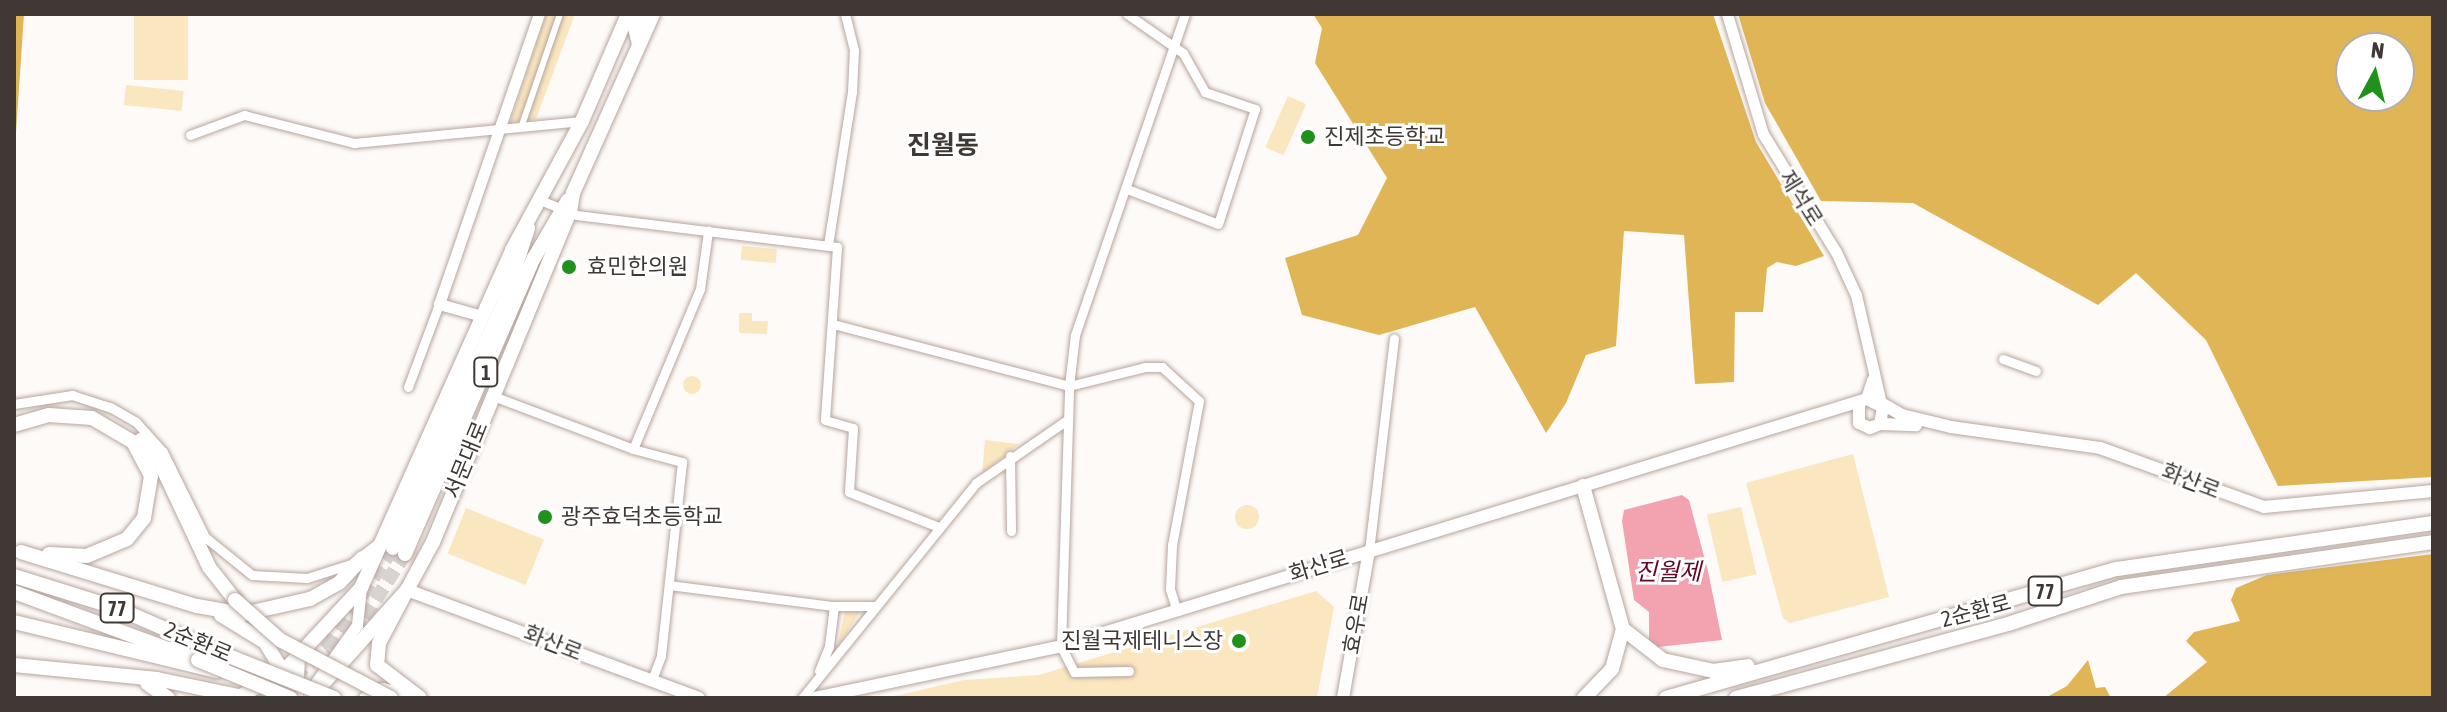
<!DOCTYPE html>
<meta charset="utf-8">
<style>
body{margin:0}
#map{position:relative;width:2447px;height:712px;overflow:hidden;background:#fefaf8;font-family:"Asap Condensed","Noto Sans KR",sans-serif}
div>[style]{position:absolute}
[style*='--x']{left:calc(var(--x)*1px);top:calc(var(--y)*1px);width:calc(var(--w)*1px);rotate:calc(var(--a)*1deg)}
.green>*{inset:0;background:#fae6bf;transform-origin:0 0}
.round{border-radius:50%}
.forest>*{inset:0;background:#e0b556}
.water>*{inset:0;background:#f3a2b0}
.primary-tunnel>*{height:14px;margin-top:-7px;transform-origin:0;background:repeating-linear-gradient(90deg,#d8d3d1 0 14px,transparent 0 21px)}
.roads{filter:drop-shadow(0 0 2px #b6a59d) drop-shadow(0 0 2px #b6a59d)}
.pedestrian>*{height:6px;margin:-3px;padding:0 3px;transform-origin:3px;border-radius:3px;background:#fff}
.minor>*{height:9px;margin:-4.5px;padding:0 4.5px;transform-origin:4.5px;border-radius:4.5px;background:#fff}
.tertiary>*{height:11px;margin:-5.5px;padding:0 5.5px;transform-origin:5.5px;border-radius:5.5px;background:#fff}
.secondary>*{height:12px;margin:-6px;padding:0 6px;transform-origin:6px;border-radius:6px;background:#fff}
.primary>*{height:14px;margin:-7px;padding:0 7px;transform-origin:7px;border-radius:7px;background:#fff}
.trunk>*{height:14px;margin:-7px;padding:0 7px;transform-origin:7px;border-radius:7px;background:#fff}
.bridges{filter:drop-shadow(0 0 2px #b6a59d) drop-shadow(0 0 2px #b6a59d)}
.trunk-bridge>*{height:14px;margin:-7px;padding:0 7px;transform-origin:7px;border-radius:7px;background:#fff}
.dots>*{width:22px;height:22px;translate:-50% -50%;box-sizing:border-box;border:4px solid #fff;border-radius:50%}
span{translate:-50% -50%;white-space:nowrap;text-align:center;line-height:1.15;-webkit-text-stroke:6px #fff;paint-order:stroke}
.shield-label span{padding:2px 6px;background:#fff;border:2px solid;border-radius:6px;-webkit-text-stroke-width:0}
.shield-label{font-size:20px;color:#3f3835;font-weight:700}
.poi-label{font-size:22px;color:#3f3835}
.left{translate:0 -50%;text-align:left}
.right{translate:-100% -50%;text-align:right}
.street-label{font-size:22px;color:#3f3835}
.water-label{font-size:24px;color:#620727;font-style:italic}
.quarter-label{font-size:26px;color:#3f3835;font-weight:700}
.frame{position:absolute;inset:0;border:16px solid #3f3835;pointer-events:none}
.north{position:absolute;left:2335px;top:32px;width:80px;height:80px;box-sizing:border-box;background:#fff;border:2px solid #b2afae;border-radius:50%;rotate:7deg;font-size:22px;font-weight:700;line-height:32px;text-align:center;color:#3f3835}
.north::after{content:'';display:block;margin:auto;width:28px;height:36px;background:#20911b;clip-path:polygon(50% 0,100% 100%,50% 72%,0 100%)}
</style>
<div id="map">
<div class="green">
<i style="left:134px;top:14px;width:54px;height:66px"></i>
<i style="clip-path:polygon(546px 14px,575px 14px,536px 119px,510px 123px)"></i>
<i style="left:126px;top:85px;width:58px;height:20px;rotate:6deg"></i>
<i style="left:1288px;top:96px;width:20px;height:56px;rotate:24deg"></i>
<i style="left:742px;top:246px;width:35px;height:14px;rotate:5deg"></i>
<i style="clip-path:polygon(739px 313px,752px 313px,752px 321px,768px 321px,767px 334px,739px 333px)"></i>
<i class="round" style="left:683px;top:376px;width:18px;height:18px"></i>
<i style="clip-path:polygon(985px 440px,1019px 444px,982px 475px)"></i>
<i style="clip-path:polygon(1853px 454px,1889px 597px,1790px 623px,1783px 618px,1746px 483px)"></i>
<i class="round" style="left:1235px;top:505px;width:24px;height:24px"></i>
<i style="left:1741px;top:507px;width:69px;height:35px;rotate:77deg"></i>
<i style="left:466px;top:508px;width:84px;height:49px;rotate:22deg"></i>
<i style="clip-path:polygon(1316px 591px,1334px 607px,1317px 698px,886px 698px,964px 680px,1039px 675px)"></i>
<i style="clip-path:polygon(845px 611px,860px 612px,837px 648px)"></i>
</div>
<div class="forest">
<i style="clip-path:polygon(14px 14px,24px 14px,14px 162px)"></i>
<i style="clip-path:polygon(1313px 14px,1713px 14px,1756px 142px,1824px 256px,1796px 266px,1777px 262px,1767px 268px,1763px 312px,1735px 312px,1734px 382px,1695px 384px,1684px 235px,1624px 231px,1616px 346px,1586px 355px,1566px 403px,1546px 433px,1475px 307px,1379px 335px,1302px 315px,1285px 258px,1358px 235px,1387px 178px,1315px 63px,1322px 28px)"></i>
<i style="clip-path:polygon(evenodd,1738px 14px,2433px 14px,2433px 477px,2278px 486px,2206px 340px,2136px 273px,2098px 305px,1913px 203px,1821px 201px,1765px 103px,1738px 14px,2351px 48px,2399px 48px,2399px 96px,2351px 96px,2351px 48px)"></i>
<i style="clip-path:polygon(2433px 554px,2433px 698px,2163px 698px,2207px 662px,2186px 641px,2194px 632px,2240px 621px,2231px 600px,2236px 588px,2267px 575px)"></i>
<i style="clip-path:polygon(2088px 660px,2096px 688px,2105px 687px,2111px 698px,2045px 698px,2067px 686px)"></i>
</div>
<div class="water">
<i style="clip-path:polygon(1682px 495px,1689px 500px,1708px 571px,1722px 640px,1658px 647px,1649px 640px,1649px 612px,1634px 600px,1622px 521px,1624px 510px)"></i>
</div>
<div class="primary-tunnel">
<i style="--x:353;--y:635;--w:96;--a:-57.3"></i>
<i style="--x:253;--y:698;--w:45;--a:-27.7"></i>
<i style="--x:293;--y:677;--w:45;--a:-40.5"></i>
<i style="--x:327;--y:648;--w:120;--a:-56.6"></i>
</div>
<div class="roads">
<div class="pedestrian">
<i style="--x:521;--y:128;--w:120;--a:-71.1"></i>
</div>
<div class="minor">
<i style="--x:190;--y:135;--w:58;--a:-20.3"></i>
<i style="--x:244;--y:115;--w:114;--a:14.3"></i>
<i style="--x:354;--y:143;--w:229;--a:-5.5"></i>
<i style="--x:1127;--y:189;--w:97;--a:21"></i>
<i style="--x:1218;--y:224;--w:121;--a:-72.2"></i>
<i style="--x:1255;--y:109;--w:53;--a:-161.2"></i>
<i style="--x:1205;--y:92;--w:45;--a:-119.4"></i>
<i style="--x:1183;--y:53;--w:68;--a:-145.1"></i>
<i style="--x:540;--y:200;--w:40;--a:22"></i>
<i style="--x:577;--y:215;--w:262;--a:7"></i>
<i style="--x:837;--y:247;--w:173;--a:94"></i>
<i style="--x:825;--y:420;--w:29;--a:16"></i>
<i style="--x:853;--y:428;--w:64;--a:93.6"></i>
<i style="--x:849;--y:492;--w:97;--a:21.3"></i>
<i style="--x:828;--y:245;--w:155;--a:-81.1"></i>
<i style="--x:852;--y:92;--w:42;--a:-87.3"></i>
<i style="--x:854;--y:50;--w:37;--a:-104"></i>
<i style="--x:833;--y:324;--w:244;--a:14.7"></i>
<i style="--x:1069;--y:386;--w:78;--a:-14"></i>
<i style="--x:1145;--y:367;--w:17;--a:0"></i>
<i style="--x:1162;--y:367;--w:50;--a:42.6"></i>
<i style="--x:1199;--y:401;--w:147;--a:100.6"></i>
<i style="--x:1172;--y:545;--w:44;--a:92.6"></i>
<i style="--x:1170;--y:589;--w:21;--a:73"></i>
<i style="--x:2003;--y:359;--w:35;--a:20"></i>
<i style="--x:408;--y:387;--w:89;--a:-69.5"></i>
<i style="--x:493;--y:396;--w:150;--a:20.7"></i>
<i style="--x:633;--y:449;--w:51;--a:14.9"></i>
<i style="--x:682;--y:462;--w:195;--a:96.2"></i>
<i style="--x:661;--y:656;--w:26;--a:111"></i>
<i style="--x:14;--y:404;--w:59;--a:-8.8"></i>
<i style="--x:72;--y:395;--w:40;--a:18"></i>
<i style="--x:110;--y:407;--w:30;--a:30"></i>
<i style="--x:136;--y:422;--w:40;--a:48"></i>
<i style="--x:163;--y:452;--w:95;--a:63.7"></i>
<i style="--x:205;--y:537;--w:60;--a:39"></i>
<i style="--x:252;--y:575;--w:55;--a:3.1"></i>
<i style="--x:307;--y:578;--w:46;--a:-17.7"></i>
<i style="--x:351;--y:564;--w:33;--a:-38"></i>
<i style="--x:633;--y:449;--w:173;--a:-67.3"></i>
<i style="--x:700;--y:289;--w:59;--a:-82.1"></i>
<i style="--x:1010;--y:456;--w:75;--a:89.2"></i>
<i style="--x:1369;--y:551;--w:214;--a:-83.3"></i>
<i style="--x:669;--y:585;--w:166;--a:7.3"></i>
<i style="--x:834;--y:606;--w:42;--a:0"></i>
<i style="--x:819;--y:671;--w:27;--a:-68"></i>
<i style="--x:829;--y:646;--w:40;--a:-82.9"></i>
<i style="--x:1129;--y:671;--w:55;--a:179"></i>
<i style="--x:1074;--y:672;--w:29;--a:-117"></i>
<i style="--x:1061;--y:646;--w:260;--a:-88.2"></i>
<i style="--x:1069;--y:386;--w:51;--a:-83.3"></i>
<i style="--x:1075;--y:335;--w:339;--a:-71.1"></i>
<i style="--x:802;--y:698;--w:277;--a:-51"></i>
<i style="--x:976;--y:483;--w:111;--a:-34.7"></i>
</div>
<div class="tertiary">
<i style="--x:1727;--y:14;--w:125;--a:73.3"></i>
<i style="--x:1763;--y:134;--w:139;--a:58.3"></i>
<i style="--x:1836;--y:252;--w:47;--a:65.1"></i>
<i style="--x:1856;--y:295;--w:111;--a:77"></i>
<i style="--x:482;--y:316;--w:45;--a:-164.4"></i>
<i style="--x:439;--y:304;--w:307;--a:-71"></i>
<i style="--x:314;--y:685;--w:74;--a:-54.4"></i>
<i style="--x:357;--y:625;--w:37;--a:-84"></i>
</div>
<div class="secondary">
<i style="--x:1867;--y:399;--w:19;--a:-72"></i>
<i style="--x:1881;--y:403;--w:24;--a:30"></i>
<i style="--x:1902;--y:415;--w:50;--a:13.8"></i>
<i style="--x:1951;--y:427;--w:150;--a:8"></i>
<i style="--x:2100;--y:448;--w:174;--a:19.8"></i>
<i style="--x:2264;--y:507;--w:170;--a:-5.4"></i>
<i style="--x:1880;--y:424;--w:36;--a:2"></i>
<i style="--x:407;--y:590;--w:311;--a:20.3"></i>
<i style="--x:297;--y:698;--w:40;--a:-87.1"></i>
<i style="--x:365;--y:698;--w:20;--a:-27"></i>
<i style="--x:383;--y:689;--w:32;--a:14"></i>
<i style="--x:815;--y:698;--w:251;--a:-11.9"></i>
<i style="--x:1061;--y:646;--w:843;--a:-17.04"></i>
<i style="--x:1867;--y:399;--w:18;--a:27"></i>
<i style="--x:1883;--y:407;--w:17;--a:100"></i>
<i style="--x:1880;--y:424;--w:11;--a:158"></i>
<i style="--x:1870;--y:428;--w:12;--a:-156"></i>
<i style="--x:1859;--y:423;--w:19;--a:-90"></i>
<i style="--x:1343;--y:698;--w:149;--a:-80"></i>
</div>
<div class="primary">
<i style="--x:639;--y:44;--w:16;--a:-104"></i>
<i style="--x:635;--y:28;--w:15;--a:-67"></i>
<i style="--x:393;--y:548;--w:270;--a:-65.7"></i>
<i style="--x:504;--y:302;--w:78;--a:-72"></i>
<i style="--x:405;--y:554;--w:323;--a:-66.5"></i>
<i style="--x:534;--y:258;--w:67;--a:-59.6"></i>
<i style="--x:237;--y:698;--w:53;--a:-29.5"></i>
<i style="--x:283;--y:672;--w:115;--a:-47.1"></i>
<i style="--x:361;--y:588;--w:370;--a:-65.9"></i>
<i style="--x:512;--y:250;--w:147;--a:-61.5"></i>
<i style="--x:582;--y:121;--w:116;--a:-66.7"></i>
<i style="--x:310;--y:698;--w:145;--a:-48.1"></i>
<i style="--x:407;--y:590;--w:55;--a:-61.6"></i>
<i style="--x:433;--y:542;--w:357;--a:-67.5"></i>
<i style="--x:570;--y:212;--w:19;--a:-81"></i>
<i style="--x:573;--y:193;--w:196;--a:-65.9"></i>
</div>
<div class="trunk">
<i style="--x:14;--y:425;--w:36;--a:-16"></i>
<i style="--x:49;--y:415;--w:43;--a:4"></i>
<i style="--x:92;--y:418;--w:48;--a:30.3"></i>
<i style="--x:133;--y:442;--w:38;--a:62"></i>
<i style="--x:151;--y:476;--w:43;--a:99.5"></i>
<i style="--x:144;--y:518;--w:27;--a:129"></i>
<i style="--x:127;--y:539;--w:43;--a:157"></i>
<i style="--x:87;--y:556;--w:38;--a:-177"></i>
<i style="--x:141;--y:440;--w:34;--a:52"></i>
<i style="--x:162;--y:467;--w:110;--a:64.8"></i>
<i style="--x:209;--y:567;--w:42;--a:51.8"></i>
<i style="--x:1583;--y:486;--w:148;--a:74.4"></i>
<i style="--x:1623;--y:629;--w:51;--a:37.8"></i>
<i style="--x:1663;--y:660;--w:51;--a:12.4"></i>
<i style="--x:1713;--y:671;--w:35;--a:-8"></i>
<i style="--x:21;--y:552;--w:184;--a:17.1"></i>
<i style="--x:197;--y:606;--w:47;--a:9.9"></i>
<i style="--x:243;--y:614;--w:69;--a:-12.6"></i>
<i style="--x:310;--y:599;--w:33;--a:-29"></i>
<i style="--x:339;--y:583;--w:34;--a:-47"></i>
<i style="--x:14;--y:576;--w:108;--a:17.3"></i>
<i style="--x:117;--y:608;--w:108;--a:23.5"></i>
<i style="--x:407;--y:590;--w:60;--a:117.8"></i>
<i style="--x:379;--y:643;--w:22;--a:95"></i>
<i style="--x:377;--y:665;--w:54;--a:37.5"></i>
<i style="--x:14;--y:592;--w:196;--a:20.3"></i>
<i style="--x:221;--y:615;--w:52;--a:31.5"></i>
<i style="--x:265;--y:642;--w:35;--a:59"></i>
<i style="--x:14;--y:622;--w:208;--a:13.6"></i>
<i style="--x:14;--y:665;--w:144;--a:5.6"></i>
<i style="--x:157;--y:679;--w:92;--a:11.9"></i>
<i style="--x:147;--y:683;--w:26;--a:36"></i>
<i style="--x:1584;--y:698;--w:40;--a:-46"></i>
<i style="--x:1612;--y:669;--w:41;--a:-74.6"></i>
<i style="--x:1666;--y:698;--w:469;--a:-16"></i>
<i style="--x:2117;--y:569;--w:319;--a:-8.3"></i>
<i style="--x:1736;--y:698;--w:282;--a:-15.2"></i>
<i style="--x:2008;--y:624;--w:119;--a:-18.1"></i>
<i style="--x:2121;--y:587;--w:315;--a:-8.2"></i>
</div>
</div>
<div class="bridges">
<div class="trunk-bridge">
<i style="--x:235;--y:600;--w:60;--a:41.6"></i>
<i style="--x:280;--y:640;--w:125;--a:27.6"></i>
<i style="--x:216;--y:651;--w:127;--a:21.7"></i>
<i style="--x:198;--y:660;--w:100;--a:22.4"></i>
</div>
</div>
<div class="dots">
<i style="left:1308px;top:137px;background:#20911b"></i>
<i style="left:569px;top:267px;background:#20911b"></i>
<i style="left:545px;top:517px;background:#20911b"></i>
<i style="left:1239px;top:641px;background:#20911b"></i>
</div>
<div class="shield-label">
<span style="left:486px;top:372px">1</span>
<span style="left:2045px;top:591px">77</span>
<span style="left:117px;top:608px">77</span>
</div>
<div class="poi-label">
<span class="left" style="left:1324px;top:137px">진제초등학교</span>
<span class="left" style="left:587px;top:267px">효민한의원</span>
<span class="left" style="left:561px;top:517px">광주효덕초등학교</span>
<span class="right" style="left:1223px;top:641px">진월국제테니스장</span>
</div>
<div class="street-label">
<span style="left:1801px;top:198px;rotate:58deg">제석로</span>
<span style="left:466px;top:460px;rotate:-68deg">서문대로</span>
<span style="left:2191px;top:481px;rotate:21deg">화산로</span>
<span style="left:1319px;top:566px;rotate:-17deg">화산로</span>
<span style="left:1976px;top:611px;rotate:-15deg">2순환로</span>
<span style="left:1356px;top:624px;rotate:-80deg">효우로</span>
<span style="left:198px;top:642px;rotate:23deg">2순환로</span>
<span style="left:553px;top:643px;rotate:21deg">화산로</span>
</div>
<div class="water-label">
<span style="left:1668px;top:572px">진월제</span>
</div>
<div class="quarter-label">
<span style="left:943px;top:146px">진월동</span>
</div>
<div class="frame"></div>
<div class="north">N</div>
</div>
